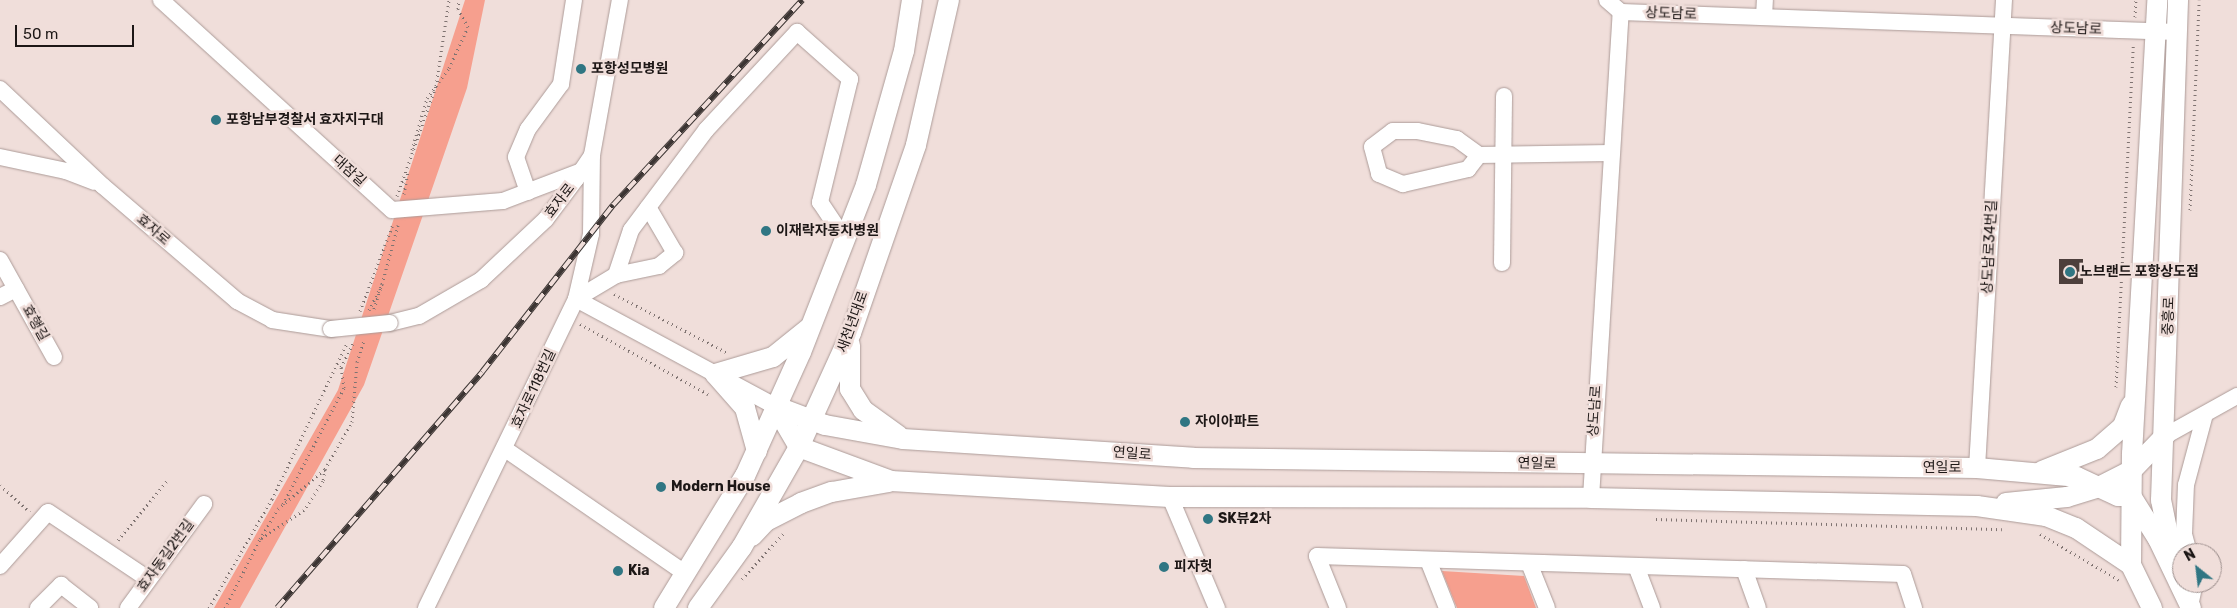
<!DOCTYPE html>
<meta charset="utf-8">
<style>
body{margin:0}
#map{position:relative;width:2237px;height:608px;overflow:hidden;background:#f0deda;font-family:Rubik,"Noto Sans KR",sans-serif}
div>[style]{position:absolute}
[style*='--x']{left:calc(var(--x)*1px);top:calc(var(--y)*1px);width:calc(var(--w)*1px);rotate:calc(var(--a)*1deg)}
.green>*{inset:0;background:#f69f8e}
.building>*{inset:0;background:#4d3f3c;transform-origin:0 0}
.path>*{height:3px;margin-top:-1.5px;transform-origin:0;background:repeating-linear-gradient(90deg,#7f7371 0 1px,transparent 0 5px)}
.roads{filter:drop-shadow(0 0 1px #ac9b98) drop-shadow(0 0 1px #ac9b98)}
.minor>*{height:16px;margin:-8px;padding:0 8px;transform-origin:8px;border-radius:8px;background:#fff}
.major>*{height:20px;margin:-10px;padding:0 10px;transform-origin:10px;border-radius:10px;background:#fff}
.rail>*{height:5.5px;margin-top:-2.75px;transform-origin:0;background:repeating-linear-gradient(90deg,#f0deda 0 11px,#3c3533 0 22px);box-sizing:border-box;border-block:1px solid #3c3533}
.bridges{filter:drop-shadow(0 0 1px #ac9b98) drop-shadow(0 0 1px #ac9b98)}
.minor-bridge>*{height:16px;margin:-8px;padding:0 8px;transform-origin:8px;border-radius:8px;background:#fff}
.dots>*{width:14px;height:14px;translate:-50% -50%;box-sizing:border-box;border:2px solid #f0deda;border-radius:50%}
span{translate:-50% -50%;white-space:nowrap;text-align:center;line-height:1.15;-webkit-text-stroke:5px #f0deda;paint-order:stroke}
.street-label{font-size:14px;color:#1d1716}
.poi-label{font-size:14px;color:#1d1716;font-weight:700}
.left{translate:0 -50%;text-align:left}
.north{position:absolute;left:2172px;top:543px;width:50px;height:50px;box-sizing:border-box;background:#f0deda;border:1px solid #9c8e8c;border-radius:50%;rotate:331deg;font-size:14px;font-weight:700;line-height:20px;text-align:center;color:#1d1716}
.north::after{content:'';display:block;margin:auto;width:18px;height:22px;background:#307683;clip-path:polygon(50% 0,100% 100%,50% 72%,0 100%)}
.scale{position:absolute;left:15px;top:25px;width:119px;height:22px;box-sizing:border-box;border:2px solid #1d1716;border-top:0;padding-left:6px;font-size:15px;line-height:18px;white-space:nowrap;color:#1d1716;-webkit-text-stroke:4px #f0deda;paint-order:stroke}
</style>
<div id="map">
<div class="green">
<i style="clip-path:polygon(465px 0,485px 0,467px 88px,364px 385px,240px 608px,214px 608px,338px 390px)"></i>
<i style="clip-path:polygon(1442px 571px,1524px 576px,1536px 608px,1457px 608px)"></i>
</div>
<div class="building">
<i style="left:2059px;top:259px;width:24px;height:25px"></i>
</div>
<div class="path">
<i style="--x:2135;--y:17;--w:17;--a:-87"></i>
<i style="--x:412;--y:150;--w:54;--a:-73.9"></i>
<i style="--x:427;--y:98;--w:37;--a:-54"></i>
<i style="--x:449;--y:68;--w:45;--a:-65.1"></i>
<i style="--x:468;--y:27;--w:21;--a:-119"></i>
<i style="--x:458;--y:9;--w:9;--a:-84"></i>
<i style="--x:404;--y:194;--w:23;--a:-80"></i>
<i style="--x:397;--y:196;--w:117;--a:-70.5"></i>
<i style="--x:436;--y:86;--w:87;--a:-81.4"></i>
<i style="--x:2190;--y:210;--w:210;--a:-87.5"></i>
<i style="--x:382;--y:284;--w:61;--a:-74.8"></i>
<i style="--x:614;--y:294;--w:128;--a:27.4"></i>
<i style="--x:369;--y:310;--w:29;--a:-63"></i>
<i style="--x:382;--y:284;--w:28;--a:108"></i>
<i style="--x:360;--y:311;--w:93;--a:-69.2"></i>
<i style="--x:580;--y:324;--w:146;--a:28.7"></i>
<i style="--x:2116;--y:387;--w:341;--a:-87.1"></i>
<i style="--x:325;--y:469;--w:54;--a:-60.1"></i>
<i style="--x:352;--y:422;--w:60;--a:-85.2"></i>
<i style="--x:357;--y:362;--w:22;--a:-72"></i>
<i style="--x:0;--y:485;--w:40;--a:42"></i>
<i style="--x:283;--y:504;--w:131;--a:-62.3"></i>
<i style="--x:344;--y:388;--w:21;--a:-98"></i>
<i style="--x:341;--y:367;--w:27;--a:-63"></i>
<i style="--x:1656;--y:519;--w:346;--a:1.7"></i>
<i style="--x:2040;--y:534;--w:91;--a:30.2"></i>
<i style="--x:118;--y:540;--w:77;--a:-50.3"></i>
<i style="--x:742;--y:579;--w:61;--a:-47.7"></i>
<i style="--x:209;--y:608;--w:126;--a:-60"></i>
<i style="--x:272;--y:499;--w:173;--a:-64.3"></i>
<i style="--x:225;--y:608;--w:77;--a:-63.1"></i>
<i style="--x:260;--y:539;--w:35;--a:-59"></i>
<i style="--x:278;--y:509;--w:62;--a:-40.4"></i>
<i style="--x:325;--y:469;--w:12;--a:99"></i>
<i style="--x:323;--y:481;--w:35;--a:123"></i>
<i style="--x:304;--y:510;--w:53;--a:146.6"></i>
</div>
<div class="roads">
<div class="minor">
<i style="--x:161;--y:0;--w:312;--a:42.3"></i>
<i style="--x:392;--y:210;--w:111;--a:-4.6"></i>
<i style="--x:503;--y:201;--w:85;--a:-20.8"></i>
<i style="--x:1607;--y:0;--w:18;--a:41"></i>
<i style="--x:1621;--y:12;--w:556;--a:2.06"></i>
<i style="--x:1764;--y:17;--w:17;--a:-87"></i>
<i style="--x:0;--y:89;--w:141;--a:43.3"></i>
<i style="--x:103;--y:186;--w:177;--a:40.6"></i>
<i style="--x:237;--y:301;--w:40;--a:28"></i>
<i style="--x:272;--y:320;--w:60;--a:8.7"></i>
<i style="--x:1479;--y:155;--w:27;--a:-144"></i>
<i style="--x:1457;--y:139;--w:41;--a:-168.7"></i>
<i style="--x:1417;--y:131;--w:24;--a:180"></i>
<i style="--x:1393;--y:131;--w:26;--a:143"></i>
<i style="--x:1372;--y:147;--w:28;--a:75"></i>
<i style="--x:1379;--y:174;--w:26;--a:23"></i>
<i style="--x:1403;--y:184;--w:67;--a:-13"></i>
<i style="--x:1468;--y:169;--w:18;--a:-52"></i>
<i style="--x:1479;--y:155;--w:132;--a:-0.9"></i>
<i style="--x:0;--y:157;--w:67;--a:12"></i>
<i style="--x:66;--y:171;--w:30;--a:21"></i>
<i style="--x:528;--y:192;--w:37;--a:-109"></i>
<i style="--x:516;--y:157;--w:30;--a:-67"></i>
<i style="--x:528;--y:129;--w:56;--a:-53.7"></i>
<i style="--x:561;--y:84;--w:85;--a:-81.2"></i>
<i style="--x:0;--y:260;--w:111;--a:60.9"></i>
<i style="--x:1502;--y:263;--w:167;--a:-89.3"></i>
<i style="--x:616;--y:275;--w:44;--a:-11.8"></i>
<i style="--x:659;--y:266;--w:21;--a:-39"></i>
<i style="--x:675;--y:253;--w:53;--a:-120.4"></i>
<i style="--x:0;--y:297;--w:18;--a:-27"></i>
<i style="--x:576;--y:299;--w:47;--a:-31"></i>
<i style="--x:616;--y:275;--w:47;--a:-71.6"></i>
<i style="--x:631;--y:230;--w:125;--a:-53.1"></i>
<i style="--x:706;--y:130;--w:134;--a:-47.1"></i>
<i style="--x:797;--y:32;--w:71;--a:41.6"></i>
<i style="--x:850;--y:79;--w:127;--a:103.7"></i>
<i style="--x:820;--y:202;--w:43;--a:56.3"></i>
<i style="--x:576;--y:299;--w:226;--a:28.3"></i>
<i style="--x:390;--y:323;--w:30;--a:-14"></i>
<i style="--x:419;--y:316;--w:72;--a:-30.1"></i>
<i style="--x:481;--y:280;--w:89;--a:-43.2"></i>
<i style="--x:546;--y:219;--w:50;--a:-53.1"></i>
<i style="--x:576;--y:179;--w:29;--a:-56"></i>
<i style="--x:592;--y:155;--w:158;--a:-79.8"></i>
<i style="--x:2165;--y:436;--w:82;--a:-29.1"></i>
<i style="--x:505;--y:449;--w:220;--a:34.6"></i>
<i style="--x:1977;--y:468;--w:469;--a:-86.7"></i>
<i style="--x:1170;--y:497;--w:121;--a:67.1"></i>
<i style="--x:1591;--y:498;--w:487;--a:-86.5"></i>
<i style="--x:2189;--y:553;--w:20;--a:-105"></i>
<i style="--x:2184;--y:534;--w:49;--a:-87.7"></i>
<i style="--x:2186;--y:485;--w:73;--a:-75"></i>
<i style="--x:1428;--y:560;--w:52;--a:68.4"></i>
<i style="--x:1529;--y:563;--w:48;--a:68.2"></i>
<i style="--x:0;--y:566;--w:72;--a:-48.4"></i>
<i style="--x:48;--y:512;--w:120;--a:33.8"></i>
<i style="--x:1636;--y:566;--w:45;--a:69.1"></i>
<i style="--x:1744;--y:569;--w:41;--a:70.3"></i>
<i style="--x:2190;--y:606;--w:24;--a:-78"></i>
<i style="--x:38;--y:608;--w:33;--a:-45"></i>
<i style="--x:61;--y:585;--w:37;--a:38"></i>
<i style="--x:128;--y:608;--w:129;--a:-53.8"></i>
<i style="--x:426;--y:608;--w:343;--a:-64.1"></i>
<i style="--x:576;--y:299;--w:67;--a:-77"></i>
<i style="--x:591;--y:234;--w:79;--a:-89.3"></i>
<i style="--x:1338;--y:608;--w:56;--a:-112"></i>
<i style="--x:1317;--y:556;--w:586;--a:1.76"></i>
<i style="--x:1903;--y:574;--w:36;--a:72"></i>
</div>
<div class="major">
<i style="--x:850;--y:345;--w:44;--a:90"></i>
<i style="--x:850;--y:389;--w:25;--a:58"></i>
<i style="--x:863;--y:410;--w:44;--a:35.8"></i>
<i style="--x:775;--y:406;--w:53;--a:20.8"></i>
<i style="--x:825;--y:425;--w:79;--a:10.2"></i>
<i style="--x:903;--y:439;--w:291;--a:3.7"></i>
<i style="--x:1193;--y:458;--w:784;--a:0.73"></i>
<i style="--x:1977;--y:468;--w:100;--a:5.1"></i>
<i style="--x:2077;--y:477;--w:45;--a:24.9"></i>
<i style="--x:2118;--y:496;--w:13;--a:0"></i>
<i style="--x:2131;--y:496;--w:51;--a:57.9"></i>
<i style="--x:2158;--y:539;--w:76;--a:64.4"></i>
<i style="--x:775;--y:406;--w:48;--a:59.7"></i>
<i style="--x:799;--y:447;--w:98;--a:20.3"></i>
<i style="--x:891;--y:481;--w:279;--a:3.3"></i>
<i style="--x:1170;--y:497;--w:421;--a:0.1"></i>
<i style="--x:1591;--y:498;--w:386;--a:1.2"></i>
<i style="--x:1977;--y:506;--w:70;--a:8.2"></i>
<i style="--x:2046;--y:516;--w:32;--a:22"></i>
<i style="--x:2076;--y:528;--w:66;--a:33.9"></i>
<i style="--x:2131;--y:565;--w:48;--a:64"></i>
<i style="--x:757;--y:451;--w:45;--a:-105.6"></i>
<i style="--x:745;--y:408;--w:45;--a:-131.4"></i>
<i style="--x:715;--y:374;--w:60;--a:-16.3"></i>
<i style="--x:773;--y:357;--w:45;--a:-38.7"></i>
<i style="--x:2042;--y:471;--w:59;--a:-21.8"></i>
<i style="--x:2097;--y:449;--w:35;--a:-41"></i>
<i style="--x:2123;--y:426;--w:22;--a:-69"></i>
<i style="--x:2006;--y:503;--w:61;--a:-5.6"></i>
<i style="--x:2067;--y:497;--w:34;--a:-17"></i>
<i style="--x:2099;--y:487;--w:37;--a:-27"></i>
<i style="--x:2132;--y:470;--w:47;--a:-45.9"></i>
<i style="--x:752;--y:536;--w:21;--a:-47"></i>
<i style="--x:766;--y:521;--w:39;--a:-27"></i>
<i style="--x:801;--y:503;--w:33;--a:-20"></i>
<i style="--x:832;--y:492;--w:58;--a:-10"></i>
<i style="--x:2171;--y:549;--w:50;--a:-101.5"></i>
<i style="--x:2161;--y:500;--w:500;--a:-88.05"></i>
<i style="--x:2131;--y:565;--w:111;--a:-89.5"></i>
<i style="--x:2132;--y:454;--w:455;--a:-86.8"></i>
<i style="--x:664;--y:608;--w:155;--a:-58.5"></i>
<i style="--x:745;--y:476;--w:136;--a:-65.7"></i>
<i style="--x:801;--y:352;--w:179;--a:-68.7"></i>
<i style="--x:866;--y:185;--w:139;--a:-74.2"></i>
<i style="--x:904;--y:51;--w:52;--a:-81.1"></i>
<i style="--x:698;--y:608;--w:75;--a:-54.2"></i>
<i style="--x:742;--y:547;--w:115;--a:-60.3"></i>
<i style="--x:799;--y:447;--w:125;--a:-65.5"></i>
<i style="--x:851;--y:333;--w:199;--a:-70.9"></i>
<i style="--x:916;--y:145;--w:149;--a:-77.2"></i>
</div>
</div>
<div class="rail">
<i style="--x:277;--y:608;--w:313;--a:-49"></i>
<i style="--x:482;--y:372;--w:212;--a:-51.9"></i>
<i style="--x:613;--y:205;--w:279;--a:-47.3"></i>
</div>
<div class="bridges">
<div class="minor-bridge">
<i style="--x:331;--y:329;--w:59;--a:-5.8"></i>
</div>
</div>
<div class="dots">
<i style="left:581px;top:69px;background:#307683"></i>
<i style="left:216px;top:120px;background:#307683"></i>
<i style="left:766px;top:231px;background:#307683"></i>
<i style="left:2070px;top:272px;background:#307683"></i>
<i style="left:1185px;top:422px;background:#307683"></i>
<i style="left:661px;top:487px;background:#307683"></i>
<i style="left:1208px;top:519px;background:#307683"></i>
<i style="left:1164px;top:567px;background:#307683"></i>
<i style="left:618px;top:571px;background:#307683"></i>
</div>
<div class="street-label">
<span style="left:1671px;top:14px;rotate:2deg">상도남로</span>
<span style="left:2076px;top:29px;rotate:2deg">상도남로</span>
<span style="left:349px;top:171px;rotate:42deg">대잠길</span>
<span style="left:560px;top:201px;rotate:-52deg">효자로</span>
<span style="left:153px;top:230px;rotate:41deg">효자로</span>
<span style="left:1990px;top:247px;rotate:-87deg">상도남로34번길</span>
<span style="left:2169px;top:316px;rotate:-88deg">중흥로</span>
<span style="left:853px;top:322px;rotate:-70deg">새천년대로</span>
<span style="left:35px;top:323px;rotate:61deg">효행길</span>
<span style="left:534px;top:389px;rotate:-65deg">효자로118번길</span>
<span style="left:1595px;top:411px;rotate:-86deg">상도남로</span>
<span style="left:1132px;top:454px;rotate:4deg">연일로</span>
<span style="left:1537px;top:464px;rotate:1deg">연일로</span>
<span style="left:1942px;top:468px">연일로</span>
<span style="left:166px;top:556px;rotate:-54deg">효자동길2번길</span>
</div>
<div class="poi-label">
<span class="left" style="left:591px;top:69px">포항성모병원</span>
<span class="left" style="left:226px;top:120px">포항남부경찰서 효자지구대</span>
<span class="left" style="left:776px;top:231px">이재락자동차병원</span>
<span class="left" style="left:2080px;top:272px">노브랜드 포항상도점</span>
<span class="left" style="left:1195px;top:422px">자이아파트</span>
<span class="left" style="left:671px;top:487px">Modern House</span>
<span class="left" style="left:1218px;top:519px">SK뷰2차</span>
<span class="left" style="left:1174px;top:567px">피자헛</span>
<span class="left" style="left:628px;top:571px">Kia</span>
</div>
<div class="north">N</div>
<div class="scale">50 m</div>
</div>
